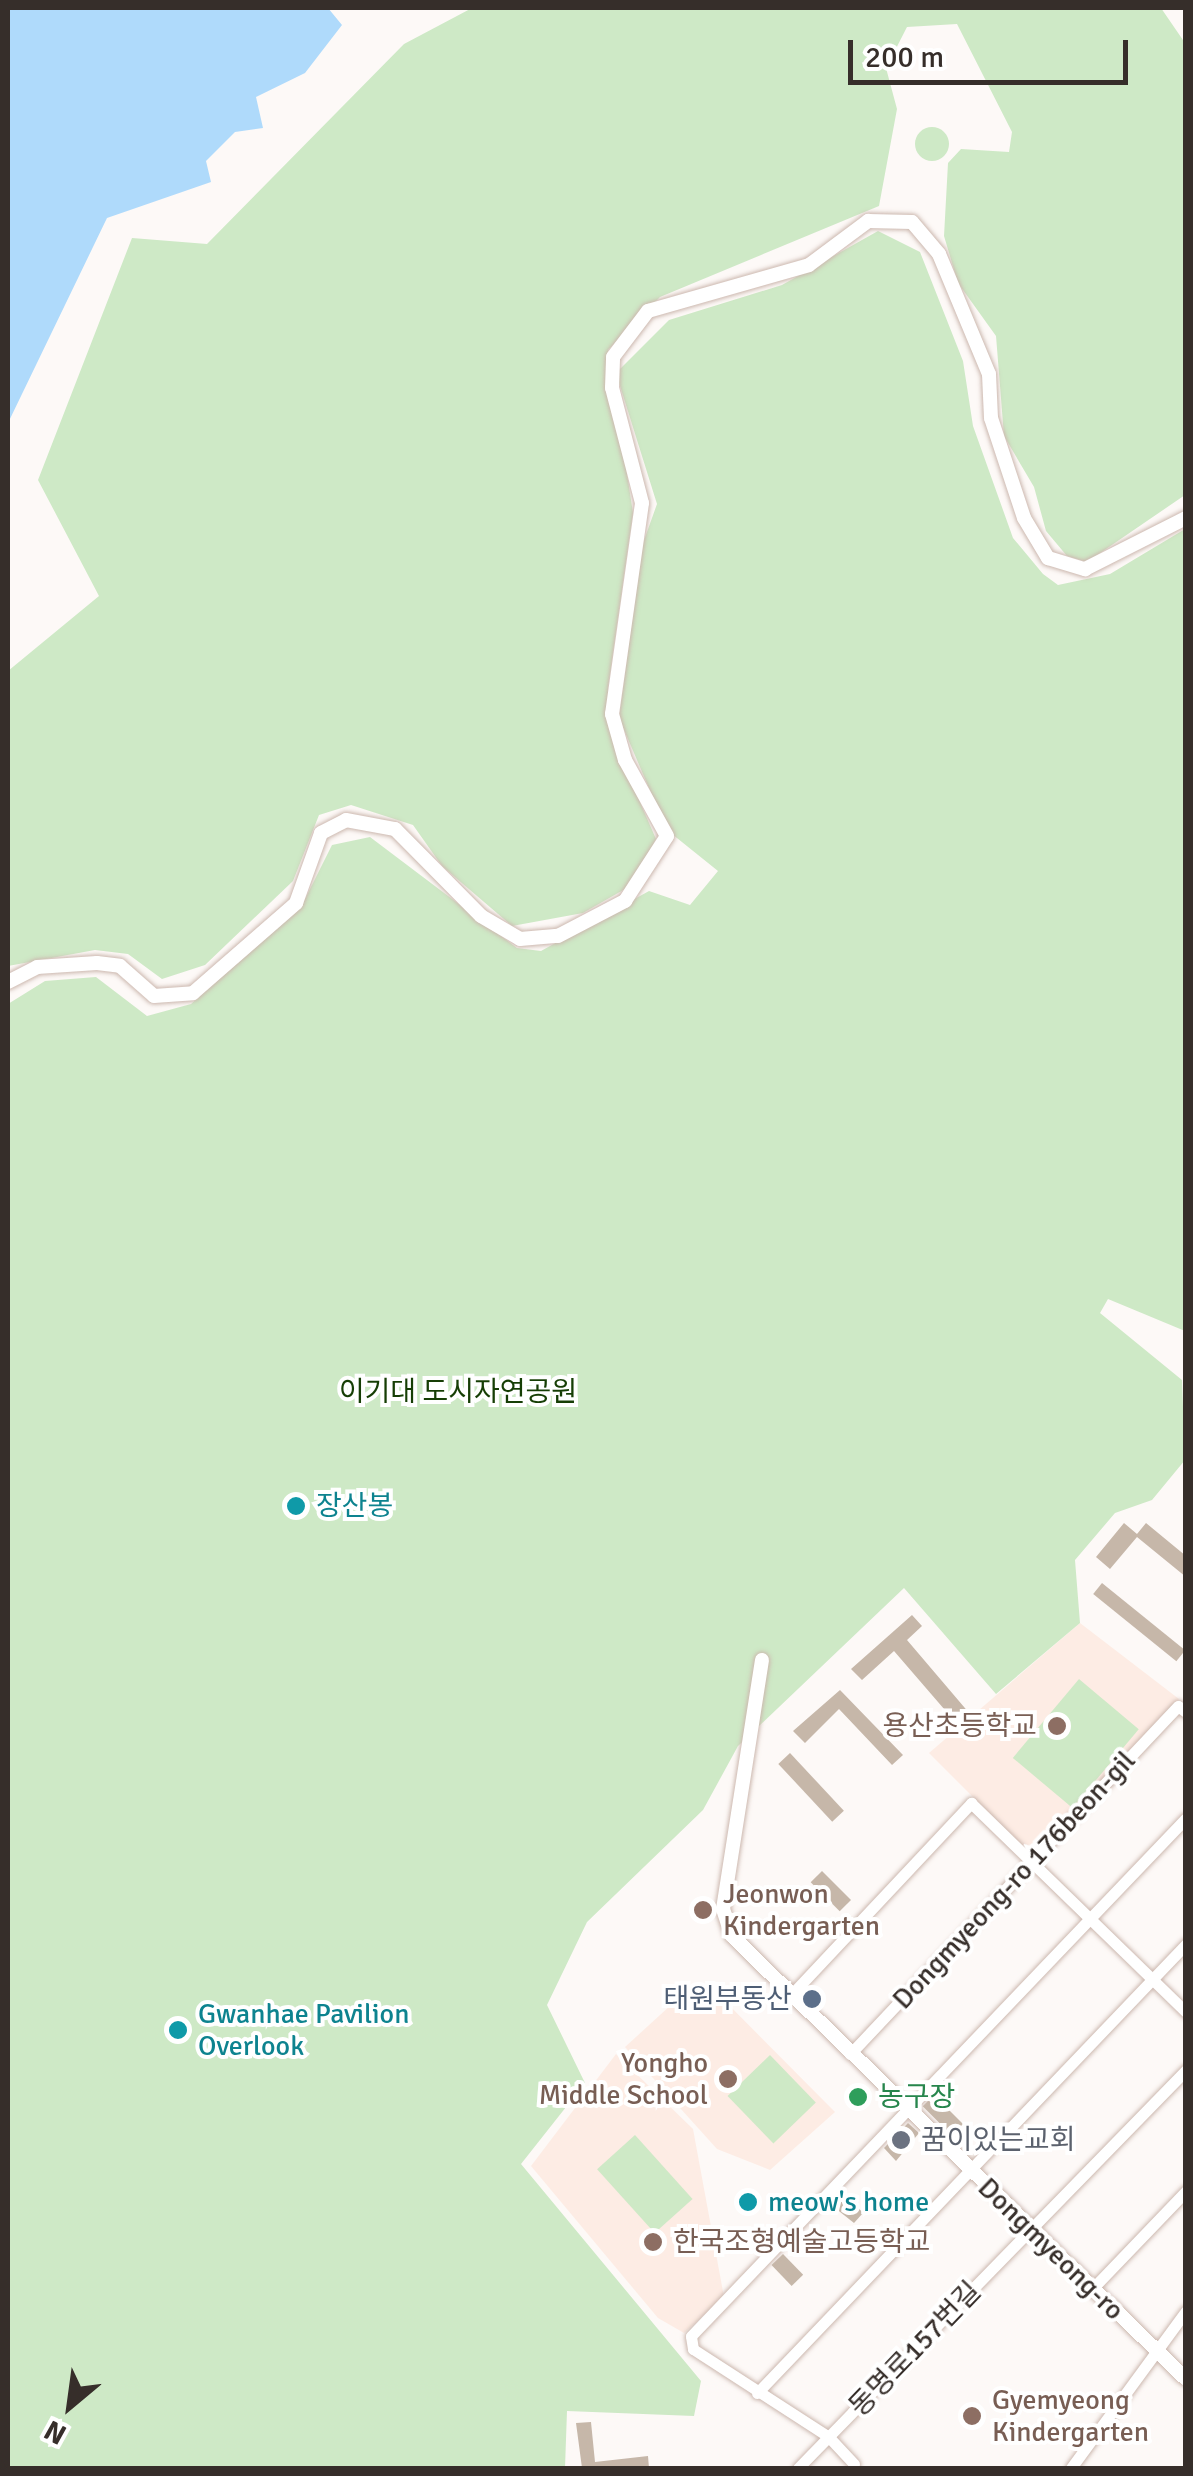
<!DOCTYPE html>
<meta charset="utf-8">
<style>
body{margin:0}
#map{position:relative;width:1193px;height:2476px;overflow:hidden;background:#fdf9f7;font-family:Signika,"Noto Sans KR",sans-serif}
div>[style]{position:absolute}
[style*='--x']{left:calc(var(--x)*1px);top:calc(var(--y)*1px);width:calc(var(--w)*1px);rotate:calc(var(--a)*1deg)}
.built>*{inset:0;background:#fdece4}
.green>*{inset:0;background:#cee9c6;transform-origin:0 0}
.round{border-radius:50%}
.water>*{inset:0;background:#afdafb}
.building>*{inset:0;background:#c6b7a9;transform-origin:0 0}
.roads{filter:drop-shadow(0 0 2px #ccb8af) drop-shadow(0 0 2px #ccb8af)}
.minor>*{height:11px;margin:-5.5px;padding:0 5.5px;transform-origin:5.5px;border-radius:5.5px;background:#fff}
.tertiary>*{height:14px;margin:-7px;padding:0 7px;transform-origin:7px;border-radius:7px;background:#fff}
.dots>*{width:28px;height:28px;translate:-50% -50%;box-sizing:border-box;border:5px solid #fff;border-radius:50%}
span{translate:-50% -50%;white-space:nowrap;text-align:center;line-height:1.15;-webkit-text-stroke:8px #fff;paint-order:stroke}
.park-label{font-size:28px;color:#163e05}
.culture-label{font-size:28px;color:#0d838f}
.left{translate:0 -50%;text-align:left}
.education-label{font-size:28px;color:#785e54}
.right{translate:-100% -50%;text-align:right}
.street-label{font-size:28px;color:#362e2a}
.service-label{font-size:28px;color:#4e5e75}
.leisure-label{font-size:28px;color:#27864d}
.worship-label{font-size:28px;color:#5b616d}
.frame{position:absolute;inset:0;border:10px solid #362e2a;pointer-events:none}
.north{position:absolute;left:20px;top:2356px;width:100px;height:100px;-webkit-text-stroke:8px #fff;paint-order:stroke;rotate:209deg;font-size:28px;font-weight:700;line-height:40px;text-align:center;color:#362e2a}
.north::after{content:'';display:block;margin:auto;width:35px;height:45px;background:#362e2a;clip-path:polygon(50% 0,100% 100%,50% 72%,0 100%)}
.scale{position:absolute;left:848px;top:40px;width:280px;height:45px;box-sizing:border-box;border:5px solid #362e2a;border-top:0;padding-left:12px;font-size:30px;line-height:35px;white-space:nowrap;color:#362e2a;-webkit-text-stroke:8px #fff;paint-order:stroke}
</style>
<div id="map">
<div class="built">
<i style="clip-path:polygon(1080px 1623px,1179px 1699px,1031px 1855px,929px 1753px)"></i>
<i style="clip-path:polygon(695px 1983px,709px 1985px,835px 2112px,770px 2170px,717px 2149px,625px 2047px)"></i>
<i style="clip-path:polygon(616px 2054px,693px 2129px,724px 2297px,684px 2333px,658px 2318px,531px 2166px)"></i>
</div>
<div class="green">
<i style="clip-path:polygon(472px 8px,1161px 8px,1185px 43px,1185px 495px,1087px 562px,1067px 556px,1046px 531px,1034px 487px,1004px 436px,996px 336px,958px 283px,944px 236px,948px 163px,961px 149px,1009px 152px,1012px 132px,957px 24px,907px 27px,886px 68px,897px 109px,879px 206px,660px 297px,608px 350px,633px 513px,608px 688px,612px 738px,656px 839px,632px 885px,583px 913px,512px 926px,442px 866px,413px 825px,351px 805px,319px 815px,293px 881px,205px 965px,162px 979px,128px 954px,95px 950px,8px 966px,8px 671px,99px 596px,38px 480px,132px 238px,207px 244px,404px 44px)"></i>
<i class="round" style="left:915px;top:127px;width:34px;height:34px"></i>
<i style="clip-path:polygon(878px 231px,920px 252px,963px 361px,973px 426px,1013px 538px,1043px 574px,1058px 585px,1110px 574px,1185px 529px,1185px 1331px,1108px 1299px,1100px 1313px,1182px 1380px,1185px 1460px,1152px 1500px,1115px 1513px,1075px 1560px,1080px 1623px,996px 1694px,904px 1588px,738px 1746px,703px 1810px,587px 1922px,547px 2005px,585px 2083px,521px 2164px,701px 2381px,694px 2416px,567px 2411px,565px 2468px,8px 2468px,8px 1004px,45px 981px,96px 977px,147px 1016px,191px 1004px,301px 907px,332px 845px,370px 837px,517px 948px,541px 951px,649px 891px,690px 905px,718px 871px,667px 830px,619px 718px,642px 546px,657px 504px,616px 373px,669px 320px,782px 285px)"></i>
<i style="left:1079px;top:1679px;width:78px;height:103px;rotate:40deg"></i>
<i style="left:770px;top:2055px;width:66px;height:59px;rotate:46deg"></i>
<i style="left:635px;top:2135px;width:86px;height:51px;rotate:48deg"></i>
</div>
<div class="water">
<i style="clip-path:polygon(8px 8px,328px 8px,342px 25px,305px 73px,256px 97px,263px 128px,235px 132px,206px 161px,211px 182px,107px 218px,8px 423px)"></i>
</div>
<div class="building">
<i style="clip-path:polygon(1124px 1523px,1137px 1534px,1146px 1523px,1186px 1556px,1186px 1577px,1137px 1537px,1110px 1569px,1096px 1557px)"></i>
<i style="left:1102px;top:1583px;width:107px;height:14px;rotate:39deg"></i>
<i style="clip-path:polygon(912px 1615px,922px 1626px,907px 1640px,970px 1714px,957px 1724px,894px 1651px,862px 1680px,851px 1669px)"></i>
<i style="clip-path:polygon(840px 1690px,903px 1755px,892px 1765px,839px 1709px,805px 1743px,793px 1731px)"></i>
<i style="left:790px;top:1753px;width:79px;height:16px;rotate:47deg"></i>
<i style="left:822px;top:1871px;width:41px;height:16px;rotate:45deg"></i>
<i style="left:934px;top:2095px;width:41px;height:16px;rotate:45deg"></i>
<i style="clip-path:polygon(908px 2123px,919px 2133px,896px 2161px,884px 2148px)"></i>
<i style="clip-path:polygon(843px 2191px,863px 2213px,854px 2223px,830px 2204px)"></i>
<i style="left:783px;top:2254px;width:29px;height:16px;rotate:46deg"></i>
<i style="clip-path:polygon(591px 2422px,595px 2462px,648px 2456px,649px 2468px,582px 2468px,576px 2423px)"></i>
</div>
<div class="roads">
<div class="minor">
<i style="--x:790;--y:1996;--w:265;--a:-46.8"></i>
<i style="--x:971;--y:1803;--w:300;--a:44.2"></i>
<i style="--x:850;--y:2054;--w:478;--a:-46.7"></i>
<i style="--x:1178;--y:1706;--w:10;--a:37"></i>
<i style="--x:1092;--y:2289;--w:136;--a:-46.2"></i>
<i style="--x:757;--y:2393;--w:621;--a:-46.3"></i>
<i style="--x:854;--y:2464;--w:37;--a:-133"></i>
<i style="--x:829;--y:2437;--w:162;--a:-147.1"></i>
<i style="--x:693;--y:2349;--w:13;--a:-99"></i>
<i style="--x:691;--y:2336;--w:716;--a:-46.3"></i>
<i style="--x:798;--y:2468;--w:556;--a:-45.73"></i>
<i style="--x:1071;--y:2468;--w:195;--a:-53.8"></i>
</div>
<div class="tertiary">
<i style="--x:8;--y:982;--w:33;--a:-27"></i>
<i style="--x:37;--y:967;--w:60;--a:-3.8"></i>
<i style="--x:97;--y:963;--w:23;--a:7"></i>
<i style="--x:120;--y:966;--w:45;--a:41.4"></i>
<i style="--x:154;--y:996;--w:39;--a:-4"></i>
<i style="--x:193;--y:993;--w:137;--a:-41.1"></i>
<i style="--x:296;--y:903;--w:74;--a:-70.3"></i>
<i style="--x:321;--y:833;--w:28;--a:-27"></i>
<i style="--x:346;--y:820;--w:50;--a:10.4"></i>
<i style="--x:395;--y:829;--w:122;--a:45.3"></i>
<i style="--x:481;--y:916;--w:45;--a:30.5"></i>
<i style="--x:520;--y:939;--w:38;--a:-5"></i>
<i style="--x:558;--y:936;--w:76;--a:-27.6"></i>
<i style="--x:625;--y:901;--w:77;--a:-57.1"></i>
<i style="--x:667;--y:836;--w:87;--a:-118.9"></i>
<i style="--x:625;--y:760;--w:48;--a:-105.8"></i>
<i style="--x:612;--y:714;--w:213;--a:-81.9"></i>
<i style="--x:642;--y:503;--w:119;--a:-104.6"></i>
<i style="--x:612;--y:388;--w:31;--a:-88"></i>
<i style="--x:613;--y:357;--w:58;--a:-52.7"></i>
<i style="--x:648;--y:311;--w:167;--a:-15.9"></i>
<i style="--x:809;--y:265;--w:74;--a:-36.7"></i>
<i style="--x:868;--y:221;--w:44;--a:1.3"></i>
<i style="--x:912;--y:222;--w:42;--a:49.8"></i>
<i style="--x:939;--y:254;--w:130;--a:67.4"></i>
<i style="--x:989;--y:374;--w:44;--a:87.4"></i>
<i style="--x:991;--y:418;--w:105;--a:71.7"></i>
<i style="--x:1024;--y:518;--w:47;--a:59"></i>
<i style="--x:1048;--y:558;--w:39;--a:17"></i>
<i style="--x:1085;--y:569;--w:113;--a:-26.8"></i>
<i style="--x:762;--y:1660;--w:252;--a:98.9"></i>
<i style="--x:723;--y:1909;--w:28;--a:72"></i>
<i style="--x:732;--y:1936;--w:634;--a:44.3"></i>
</div>
</div>
<div class="dots">
<i style="left:296px;top:1506px;background:#0f9aa8"></i>
<i style="left:1057px;top:1726px;background:#8d6e63"></i>
<i style="left:703px;top:1910px;background:#8d6e63"></i>
<i style="left:812px;top:1999px;background:#5c6f8a"></i>
<i style="left:178px;top:2030px;background:#0f9aa8"></i>
<i style="left:728px;top:2079px;background:#8d6e63"></i>
<i style="left:858px;top:2097px;background:#2e9e5b"></i>
<i style="left:901px;top:2140px;background:#6b7280"></i>
<i style="left:748px;top:2202px;background:#0f9aa8"></i>
<i style="left:653px;top:2242px;background:#8d6e63"></i>
<i style="left:972px;top:2416px;background:#8d6e63"></i>
</div>
<div class="park-label">
<span style="left:458px;top:1392px">이기대 도시자연공원</span>
</div>
<div class="culture-label">
<span class="left" style="left:316px;top:1506px">장산봉</span>
<span class="left" style="left:198px;top:2030px">Gwanhae Pavilion<br>Overlook</span>
<span class="left" style="left:768px;top:2202px">meow's home</span>
</div>
<div class="education-label">
<span class="right" style="left:1037px;top:1726px">용산초등학교</span>
<span class="left" style="left:723px;top:1910px">Jeonwon<br>Kindergarten</span>
<span class="right" style="left:708px;top:2079px">Yongho<br>Middle School</span>
<span class="left" style="left:673px;top:2242px">한국조형예술고등학교</span>
<span class="left" style="left:992px;top:2416px">Gyemyeong<br>Kindergarten</span>
</div>
<div class="street-label">
<span style="left:1014px;top:1880px;rotate:-47deg">Dongmyeong-ro 176beon-gil</span>
<span style="left:1051px;top:2249px;rotate:44deg">Dongmyeong-ro</span>
<span style="left:915px;top:2349px;rotate:-46deg">동명로157번길</span>
</div>
<div class="service-label">
<span class="right" style="left:792px;top:1999px">태원부동산</span>
</div>
<div class="leisure-label">
<span class="left" style="left:878px;top:2097px">농구장</span>
</div>
<div class="worship-label">
<span class="left" style="left:921px;top:2140px">꿈이있는교회</span>
</div>
<div class="frame"></div>
<div class="north">N</div>
<div class="scale">200 m</div>
</div>
